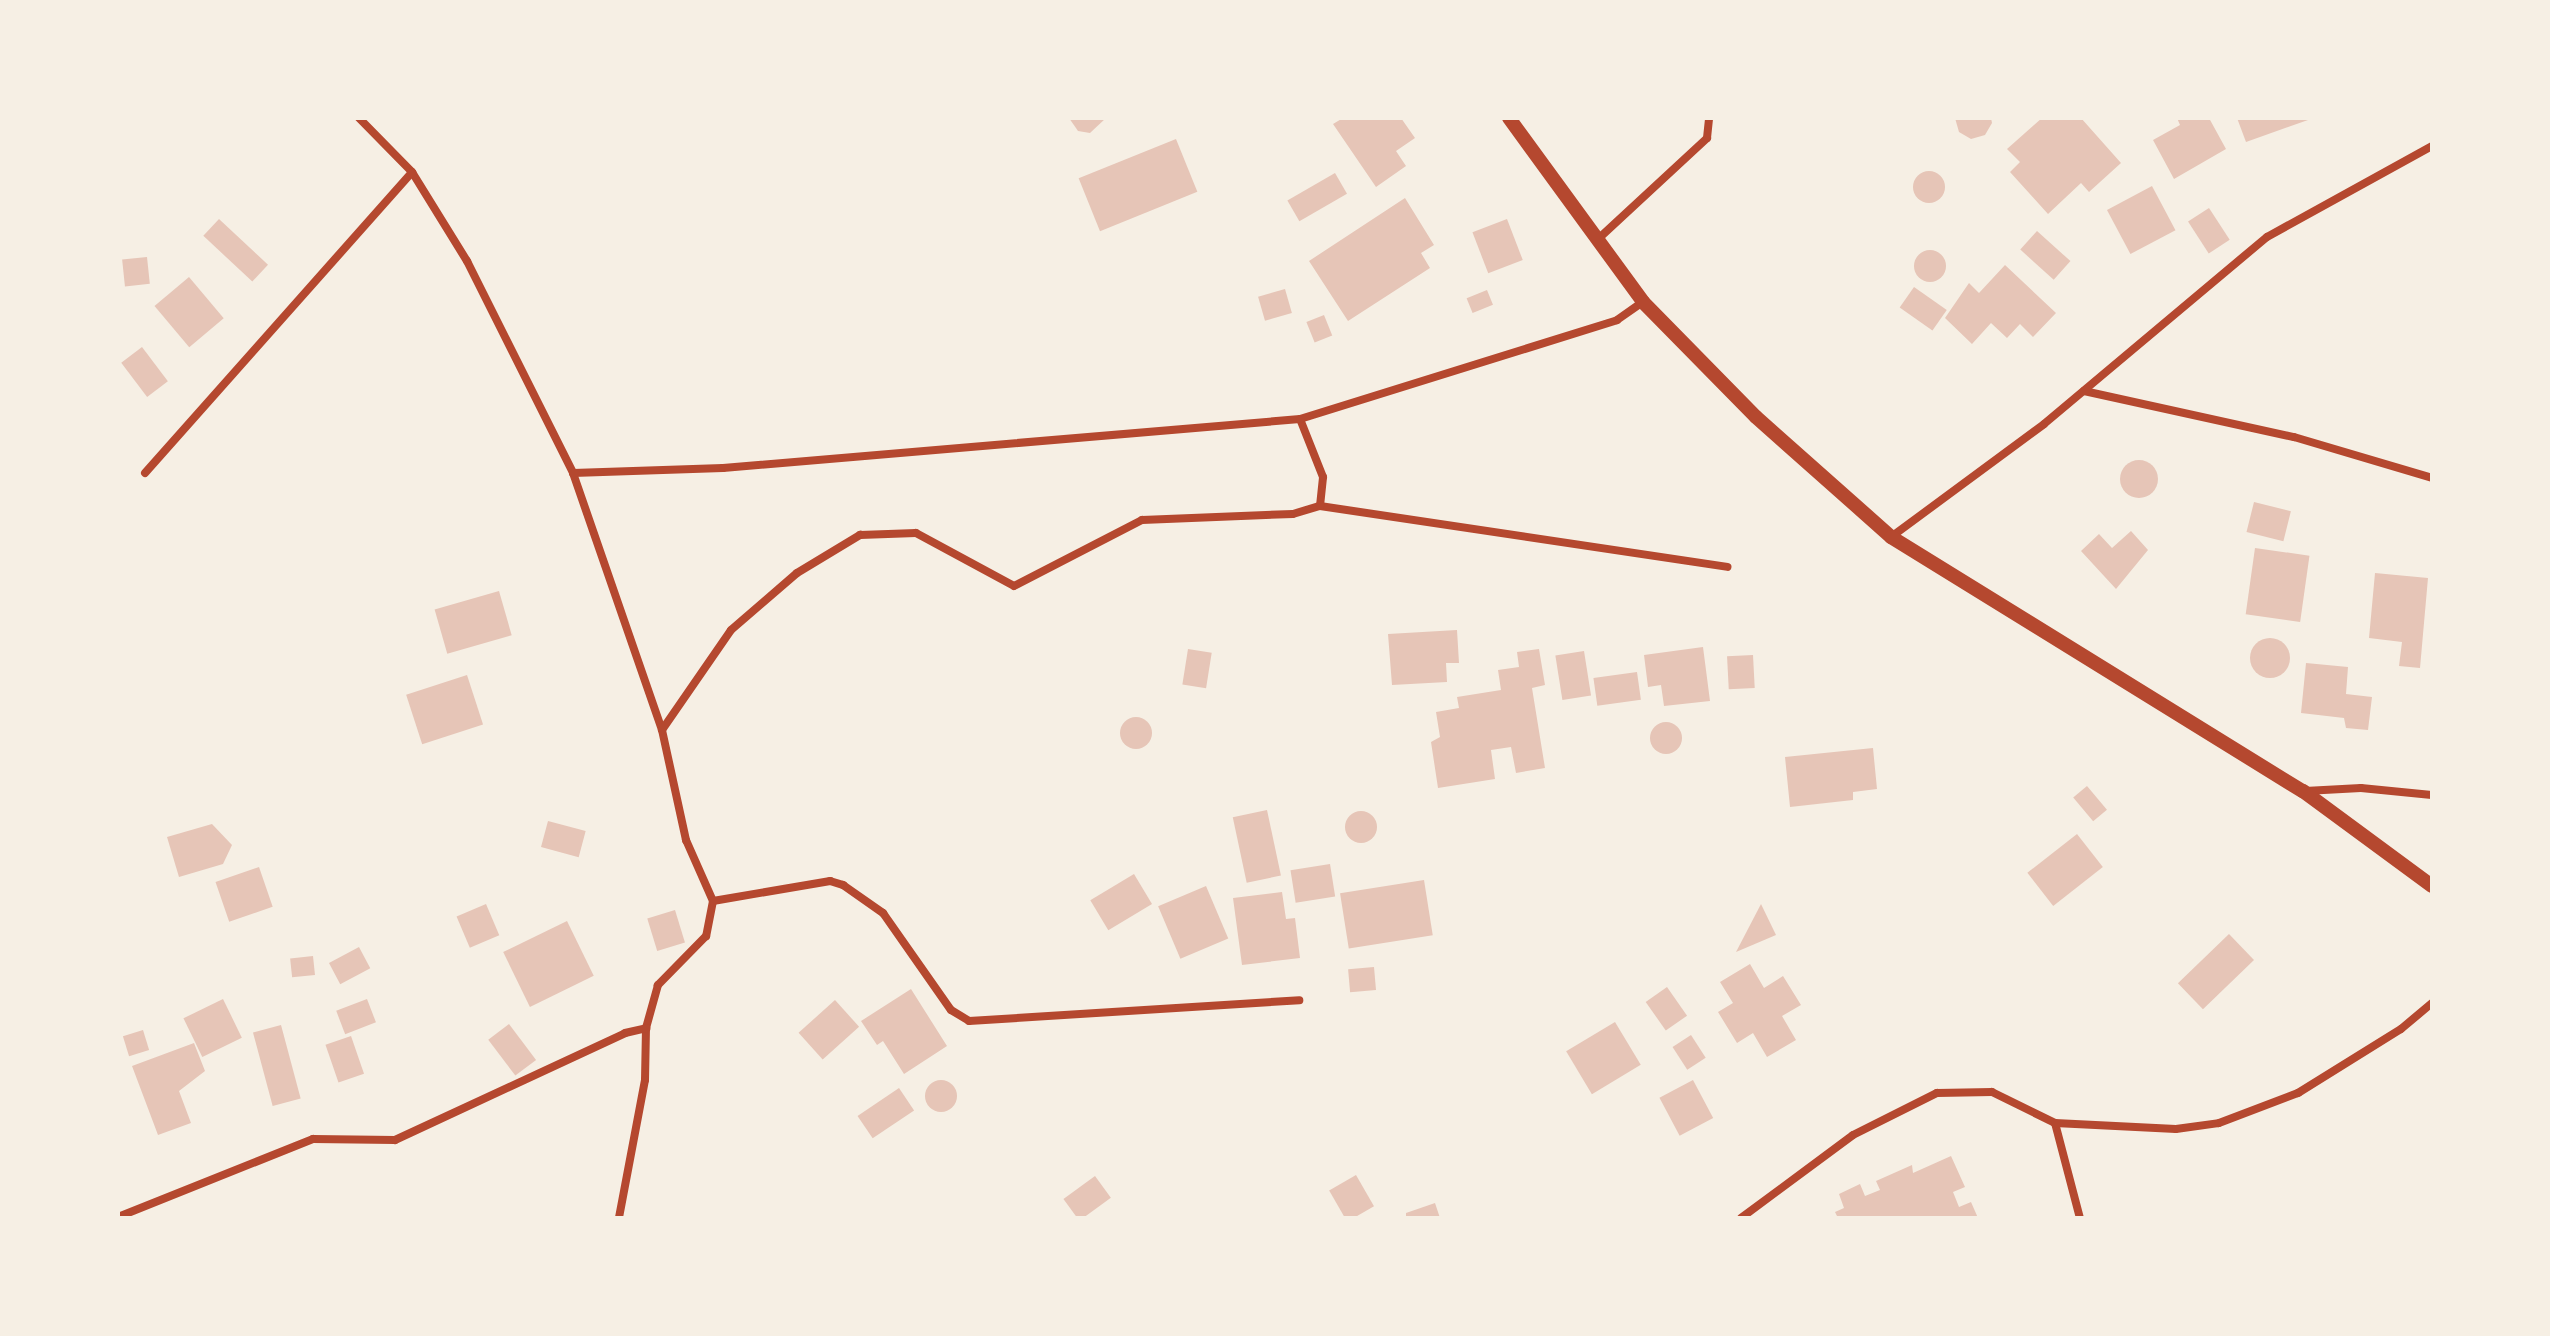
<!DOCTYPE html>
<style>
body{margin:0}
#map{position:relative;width:2550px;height:1336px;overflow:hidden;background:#f6efe4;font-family:Cabin,sans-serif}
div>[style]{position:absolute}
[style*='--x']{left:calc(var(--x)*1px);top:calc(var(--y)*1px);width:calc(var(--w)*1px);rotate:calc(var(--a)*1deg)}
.building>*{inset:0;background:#e6c5b7;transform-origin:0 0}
.round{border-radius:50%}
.minor>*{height:8px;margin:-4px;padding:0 4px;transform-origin:4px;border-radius:4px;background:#b5482f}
.tertiary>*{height:14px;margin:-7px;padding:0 7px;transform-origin:7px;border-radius:7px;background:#b5482f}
span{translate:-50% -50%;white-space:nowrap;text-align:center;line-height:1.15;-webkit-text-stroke:6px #f6efe4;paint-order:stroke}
.frame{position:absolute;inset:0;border:120px solid #f6efe4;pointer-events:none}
</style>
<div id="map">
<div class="building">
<i style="clip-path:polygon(1069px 118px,1106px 118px,1090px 133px,1078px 131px)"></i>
<i style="clip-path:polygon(1343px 118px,1401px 118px,1415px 138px,1396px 151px,1406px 166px,1376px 187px,1333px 124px)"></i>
<i style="clip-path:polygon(1955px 118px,1991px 118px,1992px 123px,1985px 135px,1971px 139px,1959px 132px)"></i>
<i style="clip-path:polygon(2042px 118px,2081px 118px,2121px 163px,2089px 192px,2081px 183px,2048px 214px,2010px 172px,2020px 162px,2007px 149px)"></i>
<i style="clip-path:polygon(2177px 118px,2209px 118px,2226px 149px,2174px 179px,2153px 140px,2180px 125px)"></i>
<i style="clip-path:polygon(2237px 118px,2307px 118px,2308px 120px,2246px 142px)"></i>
<i style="left:1176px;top:139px;width:57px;height:105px;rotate:68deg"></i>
<i class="round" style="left:1913px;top:171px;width:32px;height:32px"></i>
<i style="left:1335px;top:173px;width:24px;height:55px;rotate:60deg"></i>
<i style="left:2152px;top:186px;width:50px;height:51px;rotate:62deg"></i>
<i style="clip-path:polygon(1405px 198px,1434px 245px,1421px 253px,1430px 268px,1348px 321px,1309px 261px)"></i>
<i style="left:2209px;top:208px;width:38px;height:25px;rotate:57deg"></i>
<i style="left:219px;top:219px;width:67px;height:23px;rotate:43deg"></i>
<i style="left:1507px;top:219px;width:44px;height:37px;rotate:69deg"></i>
<i style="left:2037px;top:231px;width:45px;height:25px;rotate:42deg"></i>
<i class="round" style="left:1914px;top:250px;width:32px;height:32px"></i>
<i style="left:147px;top:257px;width:27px;height:25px;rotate:84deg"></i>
<i style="clip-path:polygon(2005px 265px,2056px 313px,2033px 337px,2020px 324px,2007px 338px,1991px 323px,1972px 344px,1945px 318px,1969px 283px,1979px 293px)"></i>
<i style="left:189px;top:277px;width:54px;height:45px;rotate:50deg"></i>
<i style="left:1914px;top:287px;width:40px;height:25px;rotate:35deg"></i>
<i style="left:1285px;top:289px;width:25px;height:28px;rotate:74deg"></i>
<i style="left:1487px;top:290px;width:16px;height:22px;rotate:68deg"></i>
<i style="left:1324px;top:315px;width:22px;height:19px;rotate:68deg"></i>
<i style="left:142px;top:347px;width:43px;height:26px;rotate:53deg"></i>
<i class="round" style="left:2120px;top:460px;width:38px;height:38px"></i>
<i style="left:2254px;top:502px;width:38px;height:31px;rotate:14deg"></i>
<i style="clip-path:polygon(2131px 531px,2148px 550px,2116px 589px,2081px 551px,2099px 534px,2112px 548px)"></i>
<i style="left:2255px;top:548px;width:55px;height:67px;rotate:8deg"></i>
<i style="clip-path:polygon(2375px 573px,2428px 578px,2420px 668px,2399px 666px,2402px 642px,2369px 638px)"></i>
<i style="left:499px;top:591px;width:46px;height:67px;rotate:74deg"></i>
<i style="clip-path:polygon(1457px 630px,1459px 663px,1446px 663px,1447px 682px,1392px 685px,1388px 634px)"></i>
<i class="round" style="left:2250px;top:638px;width:40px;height:40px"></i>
<i style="clip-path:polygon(1703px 647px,1710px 701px,1664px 706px,1661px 685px,1648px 687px,1644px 655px)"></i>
<i style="left:1188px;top:649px;width:24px;height:36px;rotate:9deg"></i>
<i style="clip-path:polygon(1539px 649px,1545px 685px,1532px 688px,1545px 768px,1516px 773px,1511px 747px,1491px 750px,1495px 779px,1438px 788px,1431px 742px,1440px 737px,1436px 712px,1459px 708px,1457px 697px,1501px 690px,1498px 670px,1519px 667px,1517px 652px)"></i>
<i style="left:1584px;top:651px;width:45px;height:29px;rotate:81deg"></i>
<i style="left:1753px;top:655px;width:33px;height:26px;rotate:87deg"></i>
<i style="clip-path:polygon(2306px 663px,2348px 667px,2346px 694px,2372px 697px,2368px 730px,2346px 728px,2344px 718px,2301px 713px)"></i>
<i style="left:1637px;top:672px;width:28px;height:44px;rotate:82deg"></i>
<i style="left:467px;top:675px;width:52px;height:64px;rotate:72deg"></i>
<i class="round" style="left:1120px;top:717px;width:32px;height:32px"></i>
<i class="round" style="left:1650px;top:722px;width:32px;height:32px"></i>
<i style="clip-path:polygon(1873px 748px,1877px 789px,1853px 792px,1853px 800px,1790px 807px,1785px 757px)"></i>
<i style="left:2087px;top:786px;width:31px;height:18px;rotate:50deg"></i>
<i style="left:1267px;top:810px;width:67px;height:35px;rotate:78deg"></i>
<i class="round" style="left:1345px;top:811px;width:32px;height:32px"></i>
<i style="left:548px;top:821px;width:39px;height:27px;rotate:15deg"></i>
<i style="clip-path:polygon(212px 824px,232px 845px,223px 864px,179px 877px,167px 837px)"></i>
<i style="left:2077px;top:834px;width:42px;height:63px;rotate:52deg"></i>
<i style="left:1330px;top:864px;width:33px;height:40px;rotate:81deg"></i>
<i style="left:259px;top:867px;width:42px;height:46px;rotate:71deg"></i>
<i style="left:1134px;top:874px;width:35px;height:51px;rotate:59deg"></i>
<i style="left:1424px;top:880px;width:56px;height:85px;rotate:81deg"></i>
<i style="left:1206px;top:886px;width:57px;height:52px;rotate:67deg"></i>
<i style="clip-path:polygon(1282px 892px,1286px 919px,1295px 918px,1300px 958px,1242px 965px,1233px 898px)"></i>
<i style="left:486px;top:904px;width:34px;height:32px;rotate:67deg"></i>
<i style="clip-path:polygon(1761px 904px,1776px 935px,1736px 952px)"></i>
<i style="left:675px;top:910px;width:34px;height:29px;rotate:73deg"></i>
<i style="left:567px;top:921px;width:61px;height:71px;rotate:64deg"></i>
<i style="left:2229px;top:934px;width:36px;height:71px;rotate:46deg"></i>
<i style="left:359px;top:947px;width:24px;height:34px;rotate:62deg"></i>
<i style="left:313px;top:956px;width:19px;height:23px;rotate:84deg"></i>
<i style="clip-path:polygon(1750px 964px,1764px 988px,1783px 976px,1801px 1005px,1782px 1016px,1796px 1040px,1767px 1057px,1753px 1033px,1737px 1043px,1718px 1012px,1733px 1003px,1720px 982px)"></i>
<i style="left:1374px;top:967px;width:23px;height:26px;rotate:85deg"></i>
<i style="left:1667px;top:987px;width:35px;height:26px;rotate:55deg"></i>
<i style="clip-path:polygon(911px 989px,947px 1046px,904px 1074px,883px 1041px,877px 1045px,861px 1021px)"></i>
<i style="left:223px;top:999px;width:43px;height:44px;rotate:64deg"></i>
<i style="left:367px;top:999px;width:25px;height:33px;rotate:69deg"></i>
<i style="left:835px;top:1000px;width:36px;height:49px;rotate:48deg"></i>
<i style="left:1615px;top:1022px;width:50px;height:57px;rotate:59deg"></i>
<i style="left:509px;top:1024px;width:45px;height:26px;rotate:53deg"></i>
<i style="left:281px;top:1025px;width:76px;height:29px;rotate:75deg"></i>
<i style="left:143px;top:1030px;width:21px;height:21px;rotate:73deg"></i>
<i style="left:1691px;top:1035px;width:27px;height:22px;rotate:57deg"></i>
<i style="left:351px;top:1036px;width:40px;height:27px;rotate:71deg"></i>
<i style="clip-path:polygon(194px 1043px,205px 1071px,179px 1091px,191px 1123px,158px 1135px,132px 1066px)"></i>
<i style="left:1693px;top:1080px;width:43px;height:38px;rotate:62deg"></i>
<i class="round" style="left:925px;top:1080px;width:32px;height:32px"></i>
<i style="left:899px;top:1088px;width:27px;height:50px;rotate:56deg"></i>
<i style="clip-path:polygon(1951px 1156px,1965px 1187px,1953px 1192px,1959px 1207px,1971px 1202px,1978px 1218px,1838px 1218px,1835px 1212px,1844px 1208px,1839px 1194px,1860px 1184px,1865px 1196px,1880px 1190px,1876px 1181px,1912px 1165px,1913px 1173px)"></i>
<i style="left:1356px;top:1175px;width:36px;height:31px;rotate:60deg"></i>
<i style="left:1095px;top:1176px;width:27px;height:39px;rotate:54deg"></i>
<i style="clip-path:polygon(1435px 1203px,1440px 1218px,1406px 1218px,1406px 1213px)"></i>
</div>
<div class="minor">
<i style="--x:359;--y:118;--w:76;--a:45.5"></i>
<i style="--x:412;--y:172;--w:105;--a:58.3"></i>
<i style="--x:467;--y:261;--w:237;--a:63.4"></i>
<i style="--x:573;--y:473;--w:272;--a:70.9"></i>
<i style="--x:662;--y:730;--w:113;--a:77.7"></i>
<i style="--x:686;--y:840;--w:67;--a:66.1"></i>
<i style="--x:713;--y:901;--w:36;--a:101"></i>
<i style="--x:706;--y:936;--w:69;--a:134.4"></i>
<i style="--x:658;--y:985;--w:45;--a:105.6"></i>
<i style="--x:646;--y:1028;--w:52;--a:91.1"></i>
<i style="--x:645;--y:1080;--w:140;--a:100.7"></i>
<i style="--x:1597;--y:240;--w:150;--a:-42.8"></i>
<i style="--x:1707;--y:138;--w:20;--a:-84"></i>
<i style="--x:2084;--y:391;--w:215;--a:12.4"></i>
<i style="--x:2294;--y:437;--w:144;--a:16.5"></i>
<i style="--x:145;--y:473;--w:402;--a:-48.4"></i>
<i style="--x:573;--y:473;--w:150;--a:-1.9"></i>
<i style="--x:723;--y:468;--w:579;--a:-4.85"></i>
<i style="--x:1320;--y:506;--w:412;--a:8.5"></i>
<i style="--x:1891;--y:537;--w:190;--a:-36.4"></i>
<i style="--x:2044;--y:424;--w:291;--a:-40"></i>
<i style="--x:2267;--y:237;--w:188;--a:-28.9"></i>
<i style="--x:662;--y:730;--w:121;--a:-55.4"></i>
<i style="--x:731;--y:630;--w:87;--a:-40.8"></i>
<i style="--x:797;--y:573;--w:74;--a:-31.1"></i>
<i style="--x:860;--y:535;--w:56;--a:-2"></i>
<i style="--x:916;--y:533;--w:111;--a:28.4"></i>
<i style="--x:1014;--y:586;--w:144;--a:-27.3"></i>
<i style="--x:1142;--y:520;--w:151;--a:-2.3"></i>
<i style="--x:1293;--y:514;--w:28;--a:-17"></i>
<i style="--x:1320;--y:506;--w:29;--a:-84"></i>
<i style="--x:1323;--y:477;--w:62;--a:-111.6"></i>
<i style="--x:1300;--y:419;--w:332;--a:-17.3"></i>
<i style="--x:1617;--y:320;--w:32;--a:-35"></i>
<i style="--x:2305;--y:791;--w:56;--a:-3.1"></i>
<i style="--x:2361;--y:788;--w:71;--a:5.6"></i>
<i style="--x:713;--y:901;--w:119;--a:-9.7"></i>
<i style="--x:830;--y:881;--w:14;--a:17"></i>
<i style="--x:843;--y:885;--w:49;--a:35"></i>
<i style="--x:883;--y:913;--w:118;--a:55"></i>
<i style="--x:951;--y:1010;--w:21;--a:31"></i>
<i style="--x:969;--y:1021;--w:331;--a:-3.6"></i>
<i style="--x:2055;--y:1123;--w:98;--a:75.3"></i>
<i style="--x:118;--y:1217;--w:210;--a:-21.8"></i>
<i style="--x:313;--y:1139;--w:82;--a:0.7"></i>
<i style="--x:395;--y:1140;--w:254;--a:-24.9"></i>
<i style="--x:625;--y:1033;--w:22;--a:-13"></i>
<i style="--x:1741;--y:1218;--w:139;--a:-36.5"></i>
<i style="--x:1853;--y:1135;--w:94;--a:-26.6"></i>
<i style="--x:1937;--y:1093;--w:55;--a:-1"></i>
<i style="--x:1992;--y:1092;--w:70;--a:26.2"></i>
<i style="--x:2055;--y:1123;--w:121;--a:2.8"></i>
<i style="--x:2176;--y:1129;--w:43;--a:-7.9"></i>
<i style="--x:2219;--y:1123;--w:85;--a:-20.8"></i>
<i style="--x:2298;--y:1093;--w:121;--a:-31.9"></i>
<i style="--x:2401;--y:1029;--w:40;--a:-40"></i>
</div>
<div class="tertiary">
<i style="--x:1509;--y:118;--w:228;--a:53.9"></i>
<i style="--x:1643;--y:302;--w:161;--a:45.5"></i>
<i style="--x:1756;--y:417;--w:181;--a:41.6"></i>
<i style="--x:1891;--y:537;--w:484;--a:31.7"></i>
<i style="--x:2303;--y:791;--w:160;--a:36.4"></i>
</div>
<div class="frame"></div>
</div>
